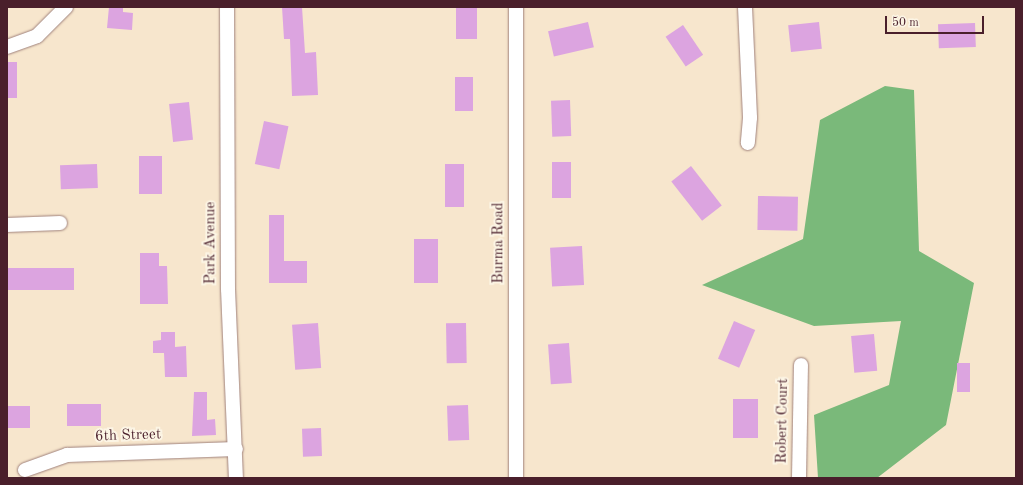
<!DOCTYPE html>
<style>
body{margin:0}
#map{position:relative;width:1023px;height:485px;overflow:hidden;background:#f7e6cd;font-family:"Old Standard TT",serif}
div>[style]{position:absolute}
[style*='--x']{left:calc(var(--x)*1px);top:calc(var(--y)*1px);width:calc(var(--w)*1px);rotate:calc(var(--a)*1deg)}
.forest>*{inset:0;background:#7ab97a}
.building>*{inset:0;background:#dca4e0;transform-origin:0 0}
.roads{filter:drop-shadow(0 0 1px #a0827c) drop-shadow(0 0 1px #a0827c)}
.minor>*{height:14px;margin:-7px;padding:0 7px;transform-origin:7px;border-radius:7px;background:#fff}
span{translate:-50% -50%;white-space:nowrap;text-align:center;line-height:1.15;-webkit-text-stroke:4px #fcf5e5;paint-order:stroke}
.street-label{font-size:15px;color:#4a1f2b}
.frame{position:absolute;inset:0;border:8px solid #4a1f2b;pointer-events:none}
.scale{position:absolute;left:885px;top:16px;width:99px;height:18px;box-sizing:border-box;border:2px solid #4a1f2b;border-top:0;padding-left:5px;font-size:12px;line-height:14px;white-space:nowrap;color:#4a1f2b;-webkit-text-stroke:3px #fcf5e5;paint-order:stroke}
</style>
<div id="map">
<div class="forest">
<i style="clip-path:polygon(885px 86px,914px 90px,919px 251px,974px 283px,946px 425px,877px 478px,818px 478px,814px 415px,889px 385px,901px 321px,814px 326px,702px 285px,803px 239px,820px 120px)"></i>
</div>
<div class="building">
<i style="clip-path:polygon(109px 7px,123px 7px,123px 12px,133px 13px,132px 30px,107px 28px)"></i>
<i style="clip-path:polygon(282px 7px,302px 7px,305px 53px,316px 52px,318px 95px,292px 96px,290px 39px,284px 39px)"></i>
<i style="left:456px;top:7px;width:21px;height:32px"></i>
<i style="left:588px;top:22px;width:26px;height:41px;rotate:77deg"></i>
<i style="left:819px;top:22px;width:27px;height:31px;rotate:84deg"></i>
<i style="left:975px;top:23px;width:24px;height:37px;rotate:88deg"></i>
<i style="left:683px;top:25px;width:36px;height:21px;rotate:56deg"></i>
<i style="left:7px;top:62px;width:10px;height:36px"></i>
<i style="left:455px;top:77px;width:18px;height:34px"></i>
<i style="left:570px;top:100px;width:36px;height:19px;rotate:88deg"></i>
<i style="left:189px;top:102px;width:38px;height:20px;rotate:84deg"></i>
<i style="left:264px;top:121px;width:25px;height:44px;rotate:12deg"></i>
<i style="left:139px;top:156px;width:23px;height:38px"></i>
<i style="left:552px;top:162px;width:19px;height:36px"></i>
<i style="left:97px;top:164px;width:24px;height:37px;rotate:88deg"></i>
<i style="left:445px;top:164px;width:19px;height:43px"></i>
<i style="left:691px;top:166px;width:50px;height:25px;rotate:52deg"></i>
<i style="left:758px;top:196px;width:40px;height:34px;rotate:1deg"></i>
<i style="clip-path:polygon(269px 215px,284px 215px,284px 261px,307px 261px,307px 283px,269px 283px)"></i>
<i style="left:414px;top:239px;width:24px;height:44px"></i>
<i style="left:582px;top:246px;width:39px;height:32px;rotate:87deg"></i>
<i style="clip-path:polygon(140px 253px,159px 253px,159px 266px,167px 266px,168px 304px,140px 304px)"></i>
<i style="left:7px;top:268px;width:67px;height:22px"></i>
<i style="left:734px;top:321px;width:23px;height:41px;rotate:23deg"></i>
<i style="left:318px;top:323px;width:45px;height:26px;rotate:86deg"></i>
<i style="left:466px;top:323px;width:40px;height:20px;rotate:89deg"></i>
<i style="clip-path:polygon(161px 332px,175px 332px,175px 347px,186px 346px,187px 377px,165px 377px,164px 353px,153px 353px,153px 341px,161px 340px)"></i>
<i style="left:874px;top:334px;width:37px;height:23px;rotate:85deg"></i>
<i style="left:569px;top:343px;width:40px;height:21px;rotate:86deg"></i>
<i style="left:957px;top:363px;width:13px;height:29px"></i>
<i style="clip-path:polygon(194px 392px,207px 392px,207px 420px,215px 419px,216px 435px,192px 436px)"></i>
<i style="left:758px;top:399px;width:39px;height:25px;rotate:90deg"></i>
<i style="left:67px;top:404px;width:34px;height:22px"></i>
<i style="left:468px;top:405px;width:35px;height:21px;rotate:88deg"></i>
<i style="left:7px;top:406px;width:23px;height:22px"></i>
<i style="left:321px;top:428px;width:28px;height:19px;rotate:88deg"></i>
</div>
<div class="roads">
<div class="minor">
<i style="--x:227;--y:7;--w:282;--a:89.8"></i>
<i style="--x:228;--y:289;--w:189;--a:87.6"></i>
<i style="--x:516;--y:7;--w:471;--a:90"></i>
<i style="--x:745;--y:7;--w:111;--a:87.4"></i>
<i style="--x:750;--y:118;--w:25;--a:95"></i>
<i style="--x:7;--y:47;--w:32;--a:-20"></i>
<i style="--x:37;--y:36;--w:41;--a:-45"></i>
<i style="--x:7;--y:225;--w:53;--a:-2.2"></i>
<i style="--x:25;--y:470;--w:45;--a:-19.7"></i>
<i style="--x:67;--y:455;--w:169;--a:-2"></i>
<i style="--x:799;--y:478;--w:113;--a:-89"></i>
</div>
</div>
<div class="street-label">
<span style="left:211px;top:243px;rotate:-90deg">Park Avenue</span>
<span style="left:499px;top:243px;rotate:-90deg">Burma Road</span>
<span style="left:783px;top:421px;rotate:-89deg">Robert Court</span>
<span style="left:128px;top:436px;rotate:-2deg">6th Street</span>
</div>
<div class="frame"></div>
<div class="scale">50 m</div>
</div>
